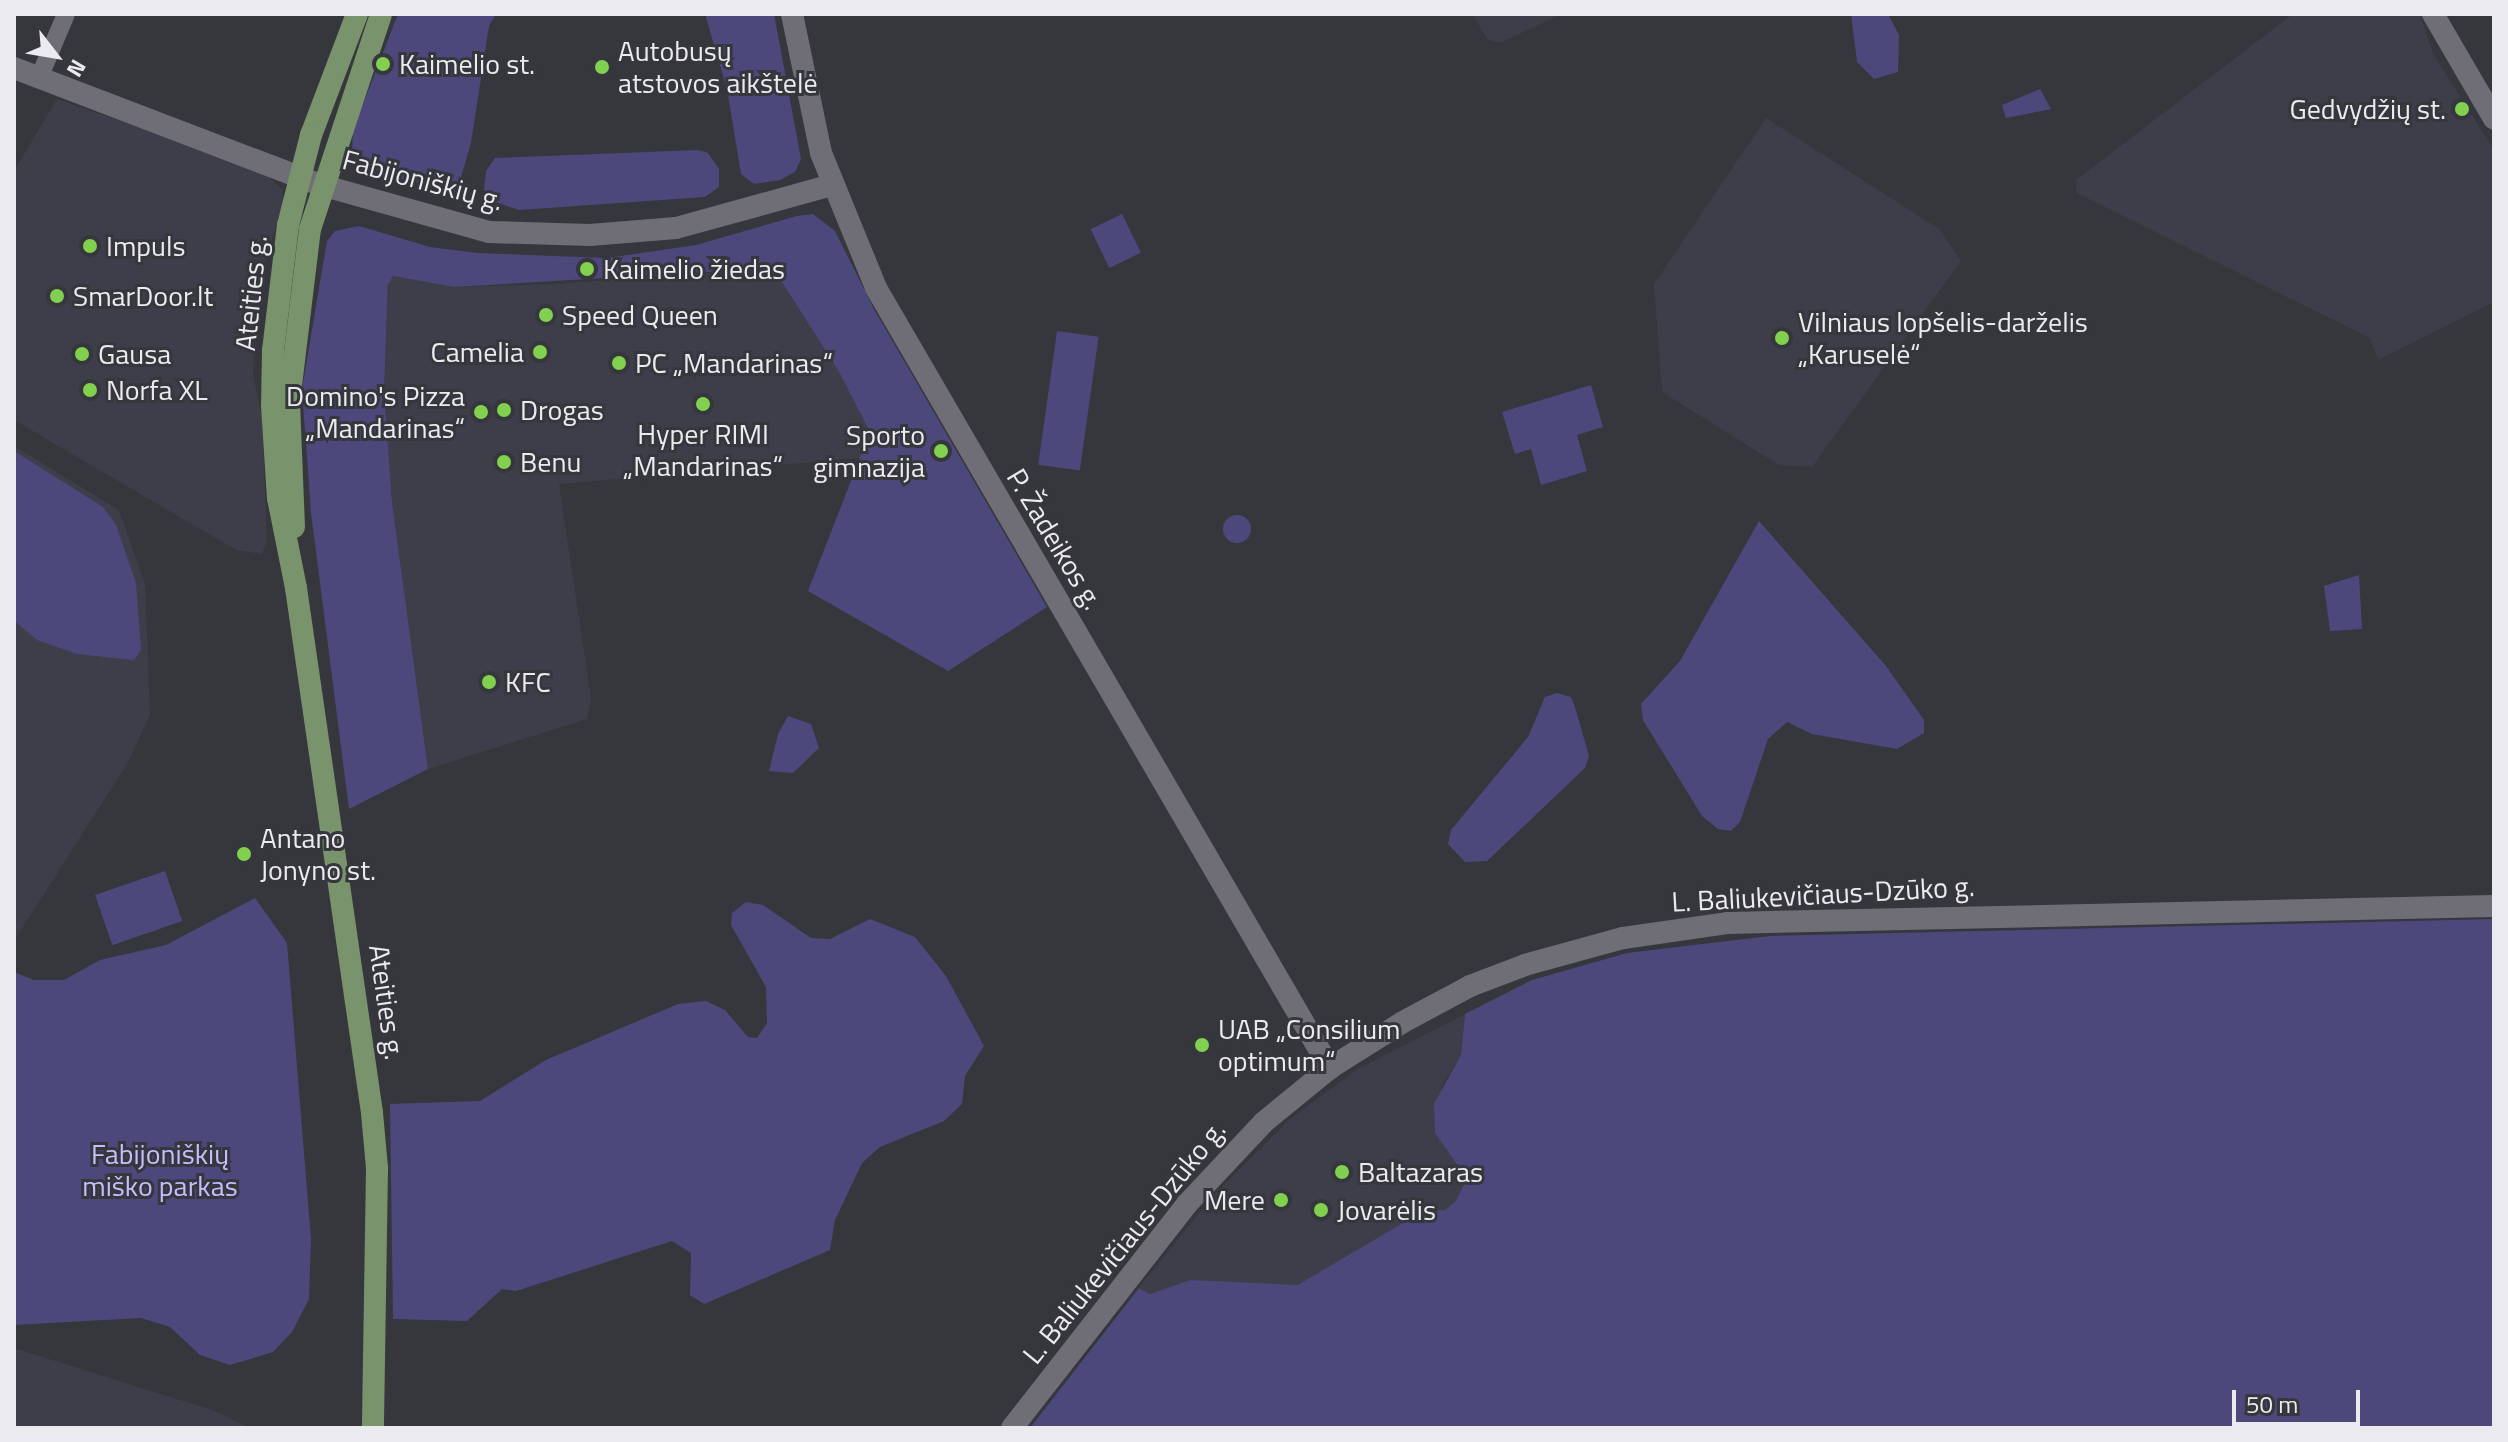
<!DOCTYPE html>
<meta charset="utf-8">
<style>
body{margin:0}
#map{position:relative;width:2508px;height:1442px;overflow:hidden;background:#36363d;font-family:"Titillium Web",sans-serif}
div>[style]{position:absolute}
[style*='--x']{left:calc(var(--x)*1px);top:calc(var(--y)*1px);width:calc(var(--w)*1px);rotate:calc(var(--a)*1deg)}
.built>*{inset:0;background:#3e3e4b}
.green>*{inset:0;background:#4d487b;transform-origin:0 0}
.round{border-radius:50%}
.minor>*{height:18px;margin:-9px;padding:0 9px;transform-origin:9px;border-radius:9px;background:#6f6e76}
.tertiary>*{height:22px;margin:-11px;padding:0 11px;transform-origin:11px;border-radius:11px;background:#6f6e76}
.secondary>*{height:22px;margin:-11px;padding:0 11px;transform-origin:11px;border-radius:11px;background:#6f6e76}
.primary>*{height:22px;margin:-11px;padding:0 11px;transform-origin:11px;border-radius:11px;background:#79936d}
.dots>*{width:22px;height:22px;translate:-50% -50%;box-sizing:border-box;border:4px solid #36363d;border-radius:50%}
span{translate:-50% -50%;white-space:nowrap;text-align:center;line-height:1.15;-webkit-text-stroke:6px #36363d;paint-order:stroke}
.poi-label{font-size:28px;color:#ebebef}
.left{translate:0 -50%;text-align:left}
.right{translate:-100% -50%;text-align:right}
.street-label{font-size:28px;color:#ebebef}
.park-label{font-size:28px;color:#c2befe}
.frame{position:absolute;inset:0;border:16px solid #ebebef;pointer-events:none}
.north{position:absolute;left:16px;top:16px;width:80px;height:80px;-webkit-text-stroke:6px #36363d;paint-order:stroke;rotate:121deg;font-size:22px;font-weight:700;line-height:32px;text-align:center;color:#ebebef}
.north::after{content:'';display:block;margin:auto;width:28px;height:36px;background:#ebebef;clip-path:polygon(50% 0,100% 100%,50% 72%,0 100%)}
.scale{position:absolute;left:2232px;top:1390px;width:128px;height:36px;box-sizing:border-box;border:4px solid #ebebef;border-top:0;padding-left:10px;font-size:24px;line-height:28px;white-space:nowrap;color:#ebebef;-webkit-text-stroke:6px #36363d;paint-order:stroke}
</style>
<div id="map">
<div class="built">
<i style="clip-path:polygon(1472px 14px,1562px 14px,1500px 43px,1488px 40px)"></i>
<i style="clip-path:polygon(2293px 14px,2420px 14px,2433px 54px,2494px 150px,2494px 302px,2378px 360px,2370px 338px,2077px 193px,2076px 180px)"></i>
<i style="clip-path:polygon(57px 99px,260px 169px,282px 189px,284px 199px,262px 273px,255px 330px,253px 375px,262px 418px,267px 540px,262px 554px,236px 550px,14px 420px,14px 171px)"></i>
<i style="clip-path:polygon(1766px 118px,1939px 229px,1961px 261px,1812px 467px,1779px 465px,1662px 392px,1654px 284px)"></i>
<i style="clip-path:polygon(773px 268px,838px 370px,870px 432px,861px 458px,559px 484px,591px 698px,587px 719px,428px 769px,392px 502px,384px 391px,389px 281px,393px 276px,454px 287px,555px 284px)"></i>
<i style="clip-path:polygon(14px 446px,119px 510px,145px 584px,150px 715px,127px 764px,14px 941px)"></i>
<i style="clip-path:polygon(1465px 1014px,1461px 1055px,1442px 1085px,1435px 1133px,1467px 1179px,1455px 1202px,1445px 1210px,1423px 1211px,1298px 1286px,1190px 1280px,1150px 1294px,1139px 1288px,1213px 1196px,1290px 1119px,1358px 1069px)"></i>
<i style="clip-path:polygon(14px 1348px,212px 1410px,250px 1428px,14px 1428px)"></i>
</div>
<div class="green">
<i style="clip-path:polygon(398px 14px,496px 14px,489px 26px,471px 143px,456px 194px,381px 173px,360px 164px,352px 153px,353px 130px)"></i>
<i style="clip-path:polygon(705px 14px,774px 14px,801px 159px,795px 172px,780px 180px,754px 184px,741px 174px,727px 89px)"></i>
<i style="clip-path:polygon(1851px 14px,1888px 14px,1899px 35px,1898px 72px,1874px 79px,1857px 62px)"></i>
<i style="clip-path:polygon(2040px 89px,2051px 109px,2006px 118px,2002px 105px)"></i>
<i style="clip-path:polygon(698px 150px,708px 153px,719px 169px,719px 187px,705px 197px,519px 210px,498px 203px,484px 190px,486px 171px,495px 158px)"></i>
<i style="left:1122px;top:214px;width:43px;height:35px;rotate:64deg"></i>
<i style="clip-path:polygon(797px 216px,813px 214px,835px 231px,875px 311px,1047px 607px,948px 671px,808px 591px,870px 432px,838px 370px,773px 268px,454px 287px,393px 276px,388px 285px,384px 391px,392px 502px,428px 769px,349px 809px,311px 513px,302px 389px,327px 241px,335px 231px,359px 226px,430px 247px,478px 253px,607px 258px,696px 245px)"></i>
<i style="left:1057px;top:331px;width:42px;height:135px;rotate:8deg"></i>
<i style="clip-path:polygon(1591px 385px,1603px 427px,1577px 435px,1587px 471px,1541px 485px,1531px 449px,1515px 454px,1502px 412px)"></i>
<i style="clip-path:polygon(14px 451px,103px 507px,116px 525px,136px 583px,141px 650px,134px 660px,77px 654px,37px 640px,16px 622px)"></i>
<i class="round" style="left:1223px;top:515px;width:28px;height:28px"></i>
<i style="clip-path:polygon(1759px 521px,1886px 666px,1924px 720px,1924px 733px,1897px 749px,1812px 734px,1787px 722px,1768px 739px,1740px 822px,1731px 831px,1718px 829px,1702px 816px,1643px 720px,1641px 704px,1680px 661px)"></i>
<i style="clip-path:polygon(2359px 575px,2362px 629px,2330px 631px,2324px 586px)"></i>
<i style="clip-path:polygon(1557px 693px,1571px 697px,1575px 707px,1589px 756px,1585px 768px,1487px 861px,1465px 862px,1448px 844px,1451px 830px,1528px 737px,1545px 697px)"></i>
<i style="clip-path:polygon(788px 716px,811px 724px,819px 748px,793px 773px,769px 771px,778px 734px)"></i>
<i style="left:165px;top:871px;width:53px;height:74px;rotate:71deg"></i>
<i style="clip-path:polygon(255px 898px,287px 943px,311px 1239px,309px 1299px,292px 1332px,273px 1352px,230px 1365px,200px 1355px,170px 1327px,141px 1318px,14px 1325px,14px 972px,34px 980px,64px 980px,100px 960px,166px 945px)"></i>
<i style="clip-path:polygon(746px 902px,763px 905px,811px 938px,830px 939px,870px 919px,915px 937px,946px 976px,984px 1046px,965px 1076px,962px 1104px,944px 1121px,880px 1147px,862px 1163px,835px 1220px,830px 1250px,704px 1304px,690px 1295px,691px 1253px,672px 1241px,516px 1291px,502px 1289px,467px 1321px,393px 1319px,390px 1104px,480px 1101px,546px 1060px,678px 1004px,706px 1001px,725px 1010px,748px 1037px,757px 1038px,767px 1023px,766px 987px,731px 925px,732px 913px)"></i>
<i style="clip-path:polygon(2494px 919px,2494px 1428px,1030px 1428px,1139px 1288px,1150px 1294px,1190px 1280px,1298px 1285px,1423px 1211px,1445px 1210px,1455px 1202px,1467px 1179px,1435px 1133px,1434px 1104px,1461px 1055px,1465px 1014px,1532px 980px,1627px 953px,1770px 936px)"></i>
</div>
<div class="minor">
<i style="--x:39;--y:78;--w:69;--a:-67.1"></i>
</div>
<div class="tertiary">
<i style="--x:792;--y:14;--w:142;--a:78.2"></i>
<i style="--x:821;--y:153;--w:146;--a:67.8"></i>
<i style="--x:876;--y:288;--w:903;--a:59.8"></i>
<i style="--x:14;--y:68;--w:329;--a:20.9"></i>
<i style="--x:321;--y:185;--w:174;--a:15.6"></i>
<i style="--x:489;--y:232;--w:101;--a:1.7"></i>
<i style="--x:590;--y:235;--w:86;--a:-4.7"></i>
<i style="--x:676;--y:228;--w:162;--a:-15.4"></i>
</div>
<div class="secondary">
<i style="--x:2433;--y:14;--w:121;--a:59.8"></i>
<i style="--x:1012;--y:1428;--w:284;--a:-52"></i>
<i style="--x:1187;--y:1204;--w:112;--a:-46.8"></i>
<i style="--x:1264;--y:1122;--w:85;--a:-39.3"></i>
<i style="--x:1330;--y:1068;--w:86;--a:-32.2"></i>
<i style="--x:1403;--y:1022;--w:76;--a:-28.2"></i>
<i style="--x:1470;--y:986;--w:59;--a:-20.9"></i>
<i style="--x:1525;--y:965;--w:102;--a:-15.4"></i>
<i style="--x:1623;--y:938;--w:105;--a:-8.2"></i>
<i style="--x:1727;--y:923;--w:767;--a:-1.27"></i>
</div>
<div class="primary">
<i style="--x:357;--y:14;--w:129;--a:110.8"></i>
<i style="--x:311;--y:135;--w:93;--a:104.3"></i>
<i style="--x:288;--y:225;--w:126;--a:96.8"></i>
<i style="--x:273;--y:350;--w:56;--a:91"></i>
<i style="--x:272;--y:406;--w:92;--a:86.3"></i>
<i style="--x:278;--y:498;--w:92;--a:78.7"></i>
<i style="--x:296;--y:588;--w:530;--a:81.76"></i>
<i style="--x:372;--y:1113;--w:55;--a:84.8"></i>
<i style="--x:377;--y:1168;--w:260;--a:90.9"></i>
<i style="--x:294;--y:527;--w:125;--a:-92.3"></i>
<i style="--x:289;--y:402;--w:174;--a:-83.1"></i>
<i style="--x:310;--y:229;--w:226;--a:-71.7"></i>
</div>
<div class="dots">
<i style="left:383px;top:64px;background:#82d04f"></i>
<i style="left:602px;top:67px;background:#82d04f"></i>
<i style="left:2462px;top:109px;background:#82d04f"></i>
<i style="left:90px;top:246px;background:#82d04f"></i>
<i style="left:587px;top:269px;background:#82d04f"></i>
<i style="left:57px;top:296px;background:#82d04f"></i>
<i style="left:546px;top:315px;background:#82d04f"></i>
<i style="left:1782px;top:338px;background:#82d04f"></i>
<i style="left:540px;top:352px;background:#82d04f"></i>
<i style="left:82px;top:354px;background:#82d04f"></i>
<i style="left:619px;top:363px;background:#82d04f"></i>
<i style="left:90px;top:390px;background:#82d04f"></i>
<i style="left:703px;top:404px;background:#82d04f"></i>
<i style="left:504px;top:410px;background:#82d04f"></i>
<i style="left:481px;top:412px;background:#82d04f"></i>
<i style="left:941px;top:451px;background:#82d04f"></i>
<i style="left:504px;top:462px;background:#82d04f"></i>
<i style="left:489px;top:682px;background:#82d04f"></i>
<i style="left:244px;top:854px;background:#82d04f"></i>
<i style="left:1202px;top:1045px;background:#82d04f"></i>
<i style="left:1342px;top:1172px;background:#82d04f"></i>
<i style="left:1281px;top:1200px;background:#82d04f"></i>
<i style="left:1321px;top:1210px;background:#82d04f"></i>
</div>
<div class="poi-label">
<span class="left" style="left:618px;top:67px">Autobusų<br>atstovos aikštelė</span>
<span class="left" style="left:399px;top:64px">Kaimelio st.</span>
<span class="right" style="left:2446px;top:109px">Gedvydžių st.</span>
<span class="left" style="left:106px;top:246px">Impuls</span>
<span class="left" style="left:603px;top:269px">Kaimelio žiedas</span>
<span class="left" style="left:73px;top:296px">SmarDoor.lt</span>
<span class="left" style="left:562px;top:315px">Speed Queen</span>
<span class="left" style="left:1798px;top:338px">Vilniaus lopšelis-darželis<br>„Karuselė“</span>
<span class="right" style="left:524px;top:352px">Camelia</span>
<span class="left" style="left:98px;top:354px">Gausa</span>
<span class="left" style="left:635px;top:363px">PC „Mandarinas“</span>
<span class="left" style="left:106px;top:390px">Norfa XL</span>
<span class="right" style="left:465px;top:412px">Domino's Pizza<br>„Mandarinas“</span>
<span class="left" style="left:520px;top:410px">Drogas</span>
<span style="left:703px;top:450px">Hyper RIMI<br>„Mandarinas“</span>
<span class="right" style="left:925px;top:451px">Sporto<br>gimnazija</span>
<span class="left" style="left:520px;top:462px">Benu</span>
<span class="left" style="left:505px;top:682px">KFC</span>
<span class="left" style="left:260px;top:854px">Antano<br>Jonyno st.</span>
<span class="left" style="left:1218px;top:1045px">UAB „Consilium<br>optimum“</span>
<span class="left" style="left:1358px;top:1172px">Baltazaras</span>
<span class="right" style="left:1265px;top:1200px">Mere</span>
<span class="left" style="left:1337px;top:1210px">Jovarėlis</span>
</div>
<div class="street-label">
<span style="left:423px;top:180px;rotate:15deg">Fabijoniškių g.</span>
<span style="left:251px;top:293px;rotate:-84deg">Ateities g.</span>
<span style="left:1055px;top:539px;rotate:59deg">P. Žadeikos g.</span>
<span style="left:1823px;top:894px;rotate:-3deg">L. Baliukevičiaus-Dzūko g.</span>
<span style="left:387px;top:1002px;rotate:82deg">Ateities g.</span>
<span style="left:1124px;top:1242px;rotate:-51deg">L. Baliukevičiaus-Dzūko g.</span>
</div>
<div class="park-label">
<span style="left:160px;top:1170px">Fabijoniškių<br>miško parkas</span>
</div>
<div class="frame"></div>
<div class="north">N</div>
<div class="scale">50 m</div>
</div>
